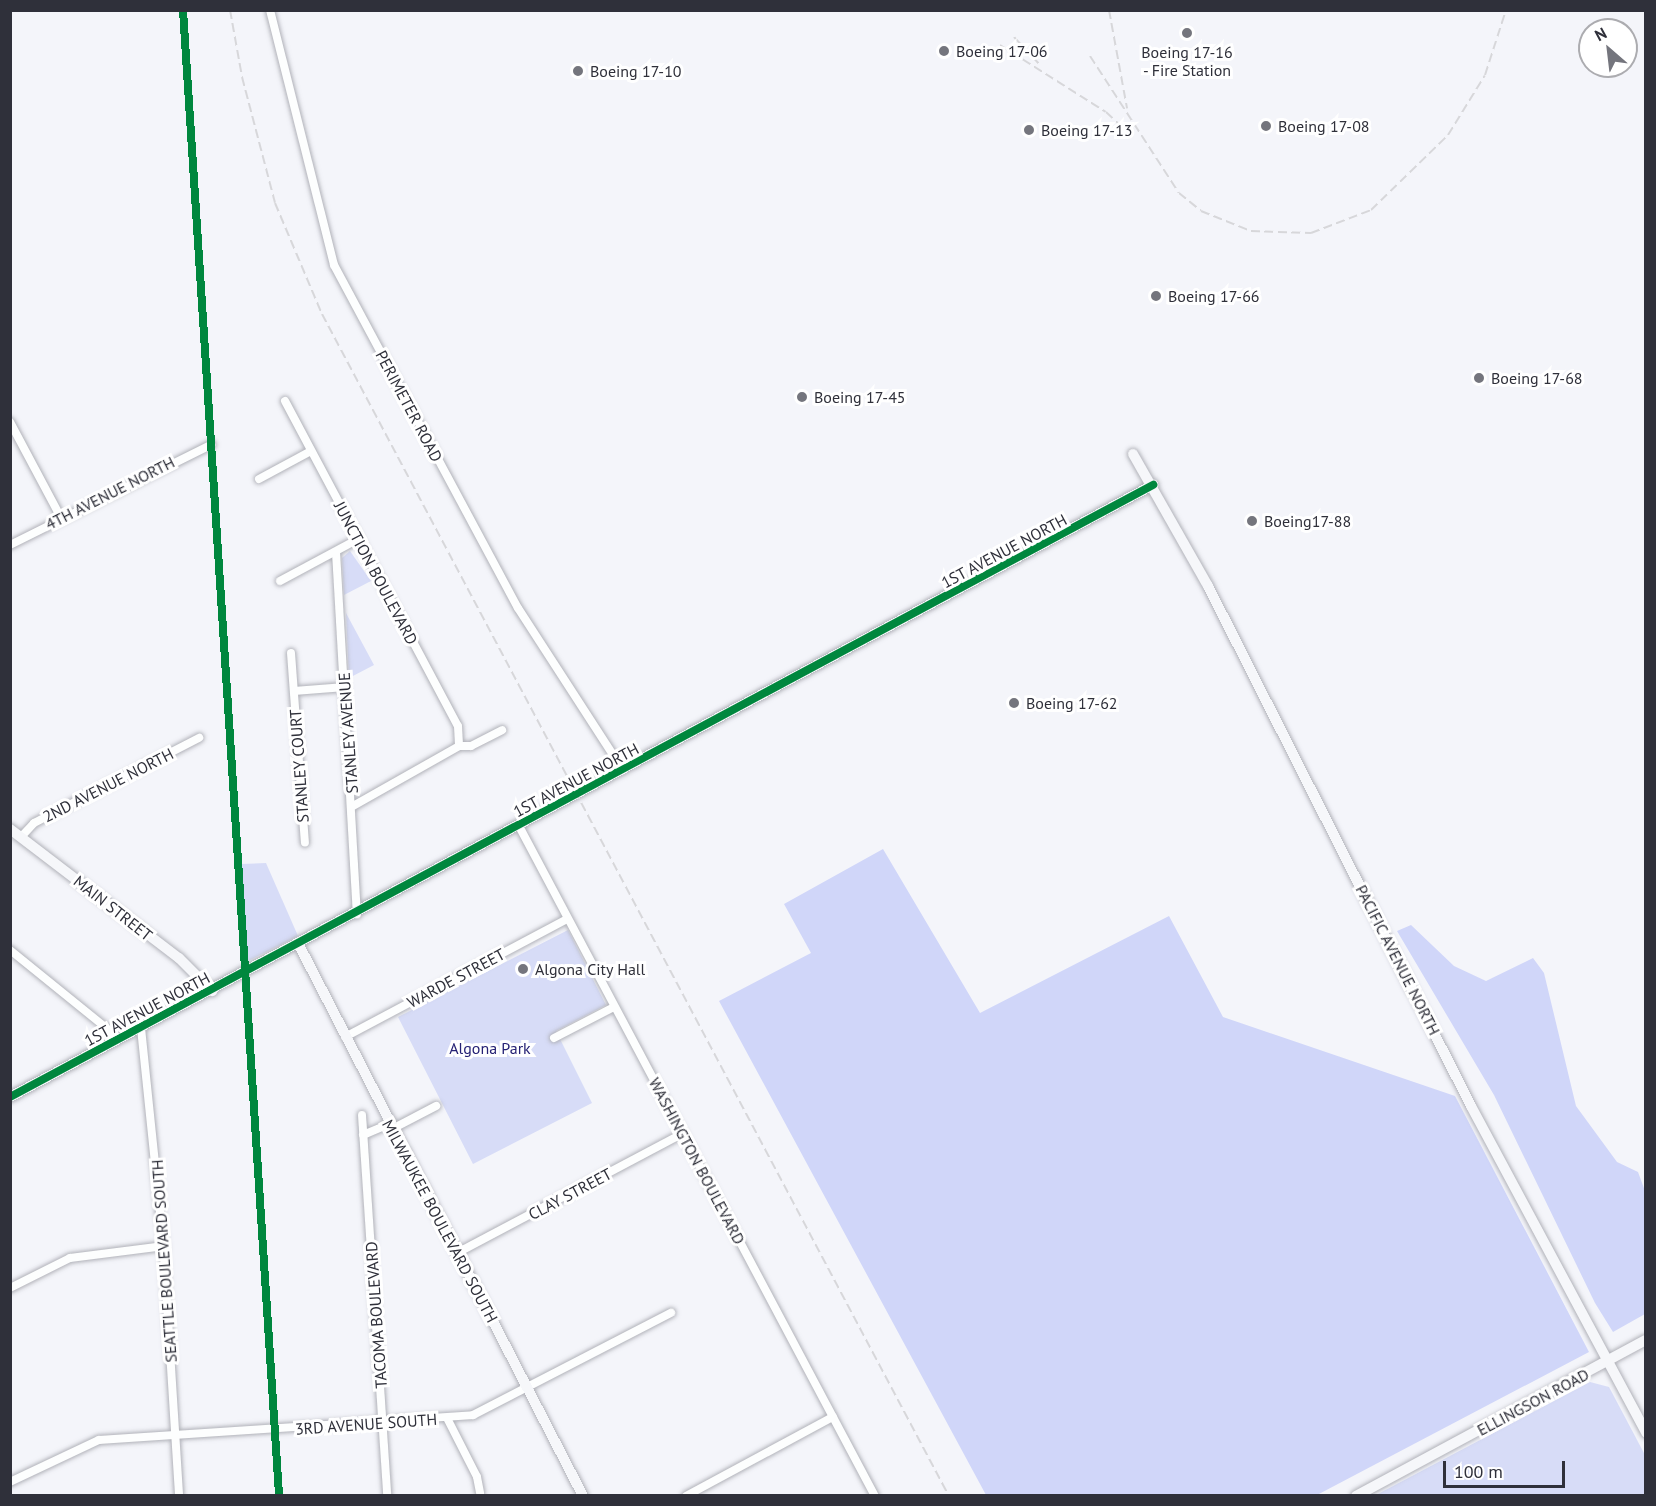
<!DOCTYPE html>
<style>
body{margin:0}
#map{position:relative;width:1656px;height:1506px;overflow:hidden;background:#f4f5fa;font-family:"PT Sans",sans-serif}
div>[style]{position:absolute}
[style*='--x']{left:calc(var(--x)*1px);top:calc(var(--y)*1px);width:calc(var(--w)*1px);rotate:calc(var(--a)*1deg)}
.green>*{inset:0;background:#d7dcf7}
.forest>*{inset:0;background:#d0d6f9}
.roads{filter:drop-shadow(0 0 2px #b1b2b9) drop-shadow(0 0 2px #b1b2b9)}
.street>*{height:8px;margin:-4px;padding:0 4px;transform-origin:4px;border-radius:4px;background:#fdfefe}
.secondary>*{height:10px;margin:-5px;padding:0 5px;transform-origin:5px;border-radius:5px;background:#f6f7fa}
.rail>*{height:2px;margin-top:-1px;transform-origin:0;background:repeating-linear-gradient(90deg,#d7d7da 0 9px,transparent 0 13.5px)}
.cycleway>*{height:8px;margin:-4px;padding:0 4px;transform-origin:4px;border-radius:4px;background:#00873e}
.dots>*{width:16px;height:16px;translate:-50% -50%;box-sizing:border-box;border:3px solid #fff;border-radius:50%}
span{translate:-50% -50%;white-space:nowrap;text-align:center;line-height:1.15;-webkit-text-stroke:6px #fff;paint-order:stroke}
.poi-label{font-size:16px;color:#2f303a}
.left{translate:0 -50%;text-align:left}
.street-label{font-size:16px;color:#2f303a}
.park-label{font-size:16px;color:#252174}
.frame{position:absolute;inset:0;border:12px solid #2f303a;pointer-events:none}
.north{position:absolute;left:1578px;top:18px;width:60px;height:60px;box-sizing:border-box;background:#fff;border:2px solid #acacb0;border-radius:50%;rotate:332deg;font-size:16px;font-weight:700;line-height:24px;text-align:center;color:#2f303a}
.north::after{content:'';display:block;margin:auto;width:21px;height:27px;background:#74757d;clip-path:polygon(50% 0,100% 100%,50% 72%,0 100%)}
.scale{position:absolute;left:1443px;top:1461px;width:122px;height:27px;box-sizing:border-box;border:3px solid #2f303a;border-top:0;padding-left:8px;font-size:18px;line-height:21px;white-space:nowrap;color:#2f303a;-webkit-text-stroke:4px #fff;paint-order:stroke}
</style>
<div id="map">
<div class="green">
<i style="clip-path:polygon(350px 551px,371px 581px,344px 595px,342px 558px)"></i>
<i style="clip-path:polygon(346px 613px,374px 665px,349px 678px)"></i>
<i style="clip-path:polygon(266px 863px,298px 936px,248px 961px,241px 864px)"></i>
<i style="clip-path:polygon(568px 930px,606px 1005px,556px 1031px,592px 1103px,473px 1164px,398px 1017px)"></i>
<i style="clip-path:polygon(1590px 1382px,1609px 1387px,1645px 1455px,1645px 1495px,1376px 1495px)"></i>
</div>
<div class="forest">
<i style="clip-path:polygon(883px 849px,980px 1013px,1169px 916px,1223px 1017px,1455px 1096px,1589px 1352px,1317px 1495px,986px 1495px,719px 1001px,811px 953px,784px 904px)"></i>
<i style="clip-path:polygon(1411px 925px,1454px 966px,1486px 981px,1533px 958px,1544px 973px,1576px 1106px,1617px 1162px,1638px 1172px,1645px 1191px,1645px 1314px,1613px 1332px,1595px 1303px,1494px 1095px,1397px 931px)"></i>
</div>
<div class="roads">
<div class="street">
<i style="--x:270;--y:10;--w:263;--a:75.9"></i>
<i style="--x:334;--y:265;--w:389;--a:61.8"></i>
<i style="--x:518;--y:608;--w:193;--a:57.1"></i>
<i style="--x:285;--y:401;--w:368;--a:62"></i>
<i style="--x:458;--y:726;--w:20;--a:87"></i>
<i style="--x:10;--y:422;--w:109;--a:62"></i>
<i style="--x:259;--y:479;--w:59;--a:-28.3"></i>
<i style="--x:10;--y:545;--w:225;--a:-26.5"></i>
<i style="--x:336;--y:552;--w:363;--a:86.7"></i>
<i style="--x:280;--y:581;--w:89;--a:-28.3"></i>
<i style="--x:291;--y:653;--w:190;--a:85.8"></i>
<i style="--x:294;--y:691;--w:51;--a:-4.5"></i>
<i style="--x:353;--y:806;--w:122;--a:-29.5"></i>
<i style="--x:459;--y:746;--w:12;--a:0"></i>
<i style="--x:471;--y:746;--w:35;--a:-27"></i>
<i style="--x:519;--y:826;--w:759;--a:62.02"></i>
<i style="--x:21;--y:837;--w:19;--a:-47"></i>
<i style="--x:34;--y:823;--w:186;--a:-27.3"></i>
<i style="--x:10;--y:950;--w:141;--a:39"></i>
<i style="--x:141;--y:1028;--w:213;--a:84.1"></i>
<i style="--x:163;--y:1240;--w:256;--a:86.4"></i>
<i style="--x:345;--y:1037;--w:251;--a:-28"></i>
<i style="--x:554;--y:1038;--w:68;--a:-27.3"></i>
<i style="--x:362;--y:1115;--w:382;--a:86.2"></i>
<i style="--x:392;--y:1129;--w:50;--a:-27.6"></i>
<i style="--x:363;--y:1135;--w:28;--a:-23"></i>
<i style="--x:457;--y:1253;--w:255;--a:-27.9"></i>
<i style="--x:10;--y:1288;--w:67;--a:-26.6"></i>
<i style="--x:70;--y:1258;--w:95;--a:-7.3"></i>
<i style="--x:447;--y:1418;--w:66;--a:63"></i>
<i style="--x:477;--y:1477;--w:16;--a:79"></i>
<i style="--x:10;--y:1482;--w:98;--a:-25.3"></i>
<i style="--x:99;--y:1440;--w:375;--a:-3.8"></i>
<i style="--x:473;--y:1415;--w:223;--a:-27.3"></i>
<i style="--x:686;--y:1496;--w:167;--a:-28.3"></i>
</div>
<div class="secondary">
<i style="--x:1133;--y:454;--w:152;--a:60.4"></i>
<i style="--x:1208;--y:586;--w:583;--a:63.17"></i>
<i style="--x:1471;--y:1106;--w:371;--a:61.8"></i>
<i style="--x:10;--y:829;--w:213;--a:37.4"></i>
<i style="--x:179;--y:958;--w:47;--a:45"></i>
<i style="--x:299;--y:945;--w:620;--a:62.73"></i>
<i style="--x:10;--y:1097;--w:1297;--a:-28.17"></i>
<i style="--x:1356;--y:1496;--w:329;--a:-28.3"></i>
</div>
</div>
<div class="rail">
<i style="--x:230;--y:10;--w:68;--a:79.8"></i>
<i style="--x:242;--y:77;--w:130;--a:75.3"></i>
<i style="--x:275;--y:203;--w:121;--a:67.1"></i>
<i style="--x:322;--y:314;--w:1338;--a:62.06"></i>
<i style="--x:1109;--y:10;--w:100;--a:79.6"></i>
<i style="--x:1014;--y:37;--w:40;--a:47"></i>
<i style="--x:1000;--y:45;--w:125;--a:32.3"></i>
<i style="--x:1106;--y:112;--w:35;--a:43"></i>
<i style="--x:1090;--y:56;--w:163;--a:57"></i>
<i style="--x:1179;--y:193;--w:28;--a:39"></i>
<i style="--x:1201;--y:211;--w:54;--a:21.8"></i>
<i style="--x:1251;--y:231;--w:60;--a:1.9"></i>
<i style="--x:1311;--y:233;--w:64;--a:-21"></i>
<i style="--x:1371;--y:210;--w:107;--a:-44.2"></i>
<i style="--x:1448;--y:135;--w:70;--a:-58.3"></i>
<i style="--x:1485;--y:75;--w:68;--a:-72.1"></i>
</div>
<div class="cycleway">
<i style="--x:183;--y:10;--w:1489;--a:86.3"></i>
<i style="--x:10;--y:1097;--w:1297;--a:-28.17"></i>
</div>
<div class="dots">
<i style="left:1187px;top:33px;background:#74757d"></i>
<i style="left:944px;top:51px;background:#74757d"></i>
<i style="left:578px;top:71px;background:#74757d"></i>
<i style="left:1266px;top:126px;background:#74757d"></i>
<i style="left:1029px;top:130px;background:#74757d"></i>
<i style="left:1156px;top:296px;background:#74757d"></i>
<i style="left:1479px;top:378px;background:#74757d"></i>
<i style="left:802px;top:397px;background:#74757d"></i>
<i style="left:1252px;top:521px;background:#74757d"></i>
<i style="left:1014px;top:703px;background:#74757d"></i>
<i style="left:523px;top:969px;background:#74757d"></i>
</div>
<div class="poi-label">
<span class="left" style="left:956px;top:51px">Boeing 17-06</span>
<span style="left:1187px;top:61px">Boeing 17-16<br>- Fire Station</span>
<span class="left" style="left:590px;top:71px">Boeing 17-10</span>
<span class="left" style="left:1278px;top:126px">Boeing 17-08</span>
<span class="left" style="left:1041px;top:130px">Boeing 17-13</span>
<span class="left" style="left:1168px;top:296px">Boeing 17-66</span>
<span class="left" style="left:1491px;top:378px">Boeing 17-68</span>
<span class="left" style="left:814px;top:397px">Boeing 17-45</span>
<span class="left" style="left:1264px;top:521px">Boeing17-88</span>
<span class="left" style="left:1026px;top:703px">Boeing 17-62</span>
<span class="left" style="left:535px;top:969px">Algona City Hall</span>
</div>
<div class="street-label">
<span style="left:409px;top:406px;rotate:62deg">PERIMETER ROAD</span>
<span style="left:110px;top:493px;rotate:-27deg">4TH AVENUE NORTH</span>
<span style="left:1004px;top:551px;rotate:-28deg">1ST AVENUE NORTH</span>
<span style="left:376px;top:573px;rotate:62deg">JUNCTION BOULEVARD</span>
<span style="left:348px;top:733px;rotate:-94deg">STANLEY AVENUE</span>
<span style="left:299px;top:766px;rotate:-94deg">STANLEY COURT</span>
<span style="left:576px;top:780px;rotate:-28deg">1ST AVENUE NORTH</span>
<span style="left:108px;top:785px;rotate:-27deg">2ND AVENUE NORTH</span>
<span style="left:113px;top:908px;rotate:38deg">MAIN STREET</span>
<span style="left:1398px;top:960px;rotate:63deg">PACIFIC AVENUE NORTH</span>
<span style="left:456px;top:978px;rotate:-28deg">WARDE STREET</span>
<span style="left:147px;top:1009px;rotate:-28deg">1ST AVENUE NORTH</span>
<span style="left:697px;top:1161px;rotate:62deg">WASHINGTON BOULEVARD</span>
<span style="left:570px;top:1194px;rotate:-28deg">CLAY STREET</span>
<span style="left:440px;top:1221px;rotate:62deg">MILWAUKEE BOULEVARD SOUTH</span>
<span style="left:164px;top:1261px;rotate:-94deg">SEATTLE BOULEVARD SOUTH</span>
<span style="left:376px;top:1315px;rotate:-94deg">TACOMA BOULEVARD</span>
<span style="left:1533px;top:1402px;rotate:-28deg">ELLINGSON ROAD</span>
<span style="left:366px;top:1424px;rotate:-4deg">3RD AVENUE SOUTH</span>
</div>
<div class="park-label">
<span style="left:490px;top:1048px">Algona Park</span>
</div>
<div class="frame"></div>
<div class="north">N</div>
<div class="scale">100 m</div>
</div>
